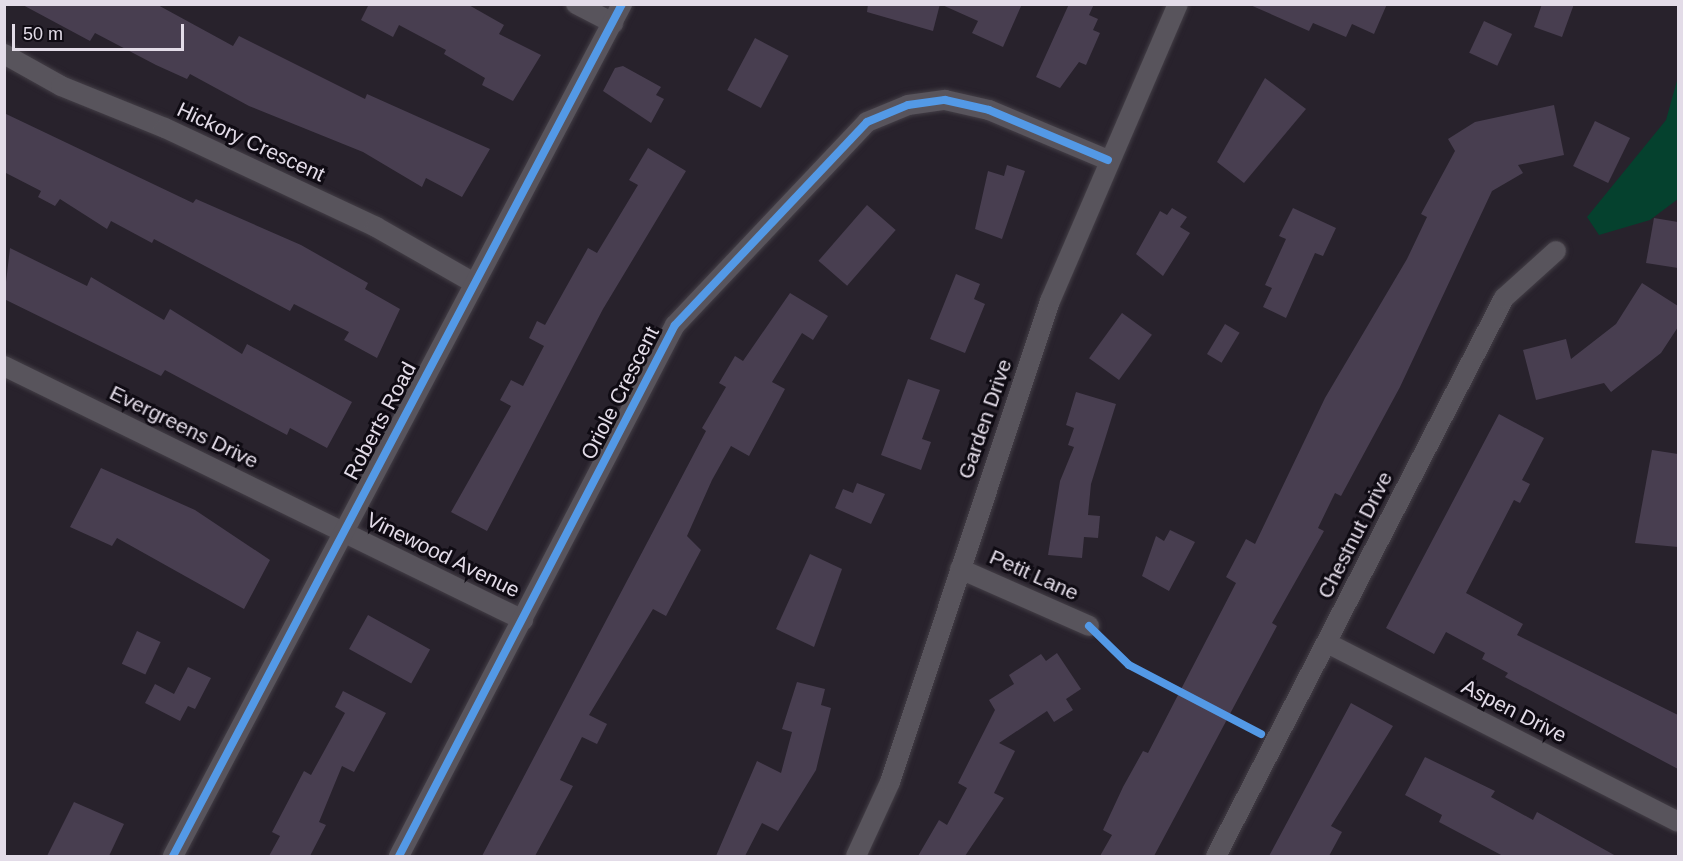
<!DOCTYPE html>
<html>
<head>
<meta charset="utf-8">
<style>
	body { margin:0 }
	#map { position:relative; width:1683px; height:861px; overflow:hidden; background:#28222c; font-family:Arial,sans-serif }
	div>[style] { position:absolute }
	.green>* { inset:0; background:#05412e }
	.building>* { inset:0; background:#483e50; transform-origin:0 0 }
	.roads { filter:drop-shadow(0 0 2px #433e46) drop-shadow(0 0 2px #433e46) }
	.minor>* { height:20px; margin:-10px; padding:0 10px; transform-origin:10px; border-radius:10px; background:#58545c }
	.cycleway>* { height:8px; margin:-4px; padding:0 4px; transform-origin:4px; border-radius:4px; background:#5399e6 }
	span { translate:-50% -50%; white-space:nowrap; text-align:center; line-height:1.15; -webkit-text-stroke:6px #0f0b13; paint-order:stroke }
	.street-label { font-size:21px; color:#e3dce8 }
	.frame { position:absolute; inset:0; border:6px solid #e3dce8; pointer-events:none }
	.scale { position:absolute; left:12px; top:24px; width:172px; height:27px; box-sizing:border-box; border:3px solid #e3dce8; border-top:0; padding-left:8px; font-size:18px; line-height:21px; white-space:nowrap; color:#e3dce8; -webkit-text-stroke:4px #0f0b13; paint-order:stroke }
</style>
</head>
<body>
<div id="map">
	<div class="green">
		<div style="clip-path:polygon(1678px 77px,1678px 199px,1650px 220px,1599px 235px,1587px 217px,1666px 120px)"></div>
	</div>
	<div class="building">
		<div style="clip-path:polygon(21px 4px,156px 4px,233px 46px,239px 36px,365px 99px,367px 94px,490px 149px,462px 197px,426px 178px,422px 187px,363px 152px,249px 106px,190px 74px,187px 79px,156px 65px,95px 33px,90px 41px)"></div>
		<div style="clip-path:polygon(369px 4px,467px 4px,504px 25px,499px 34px,541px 55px,513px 101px,482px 85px,485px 78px,444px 54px,446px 50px,399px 25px,393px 37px,361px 20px)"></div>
		<div style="clip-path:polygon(868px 4px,940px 4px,933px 31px,867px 12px)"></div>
		<div style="clip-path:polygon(940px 4px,1022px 4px,1003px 47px,972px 33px,978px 21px)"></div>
		<div style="clip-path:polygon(1069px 4px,1094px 4px,1089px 15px,1098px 19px,1093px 30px,1100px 33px,1086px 65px,1079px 62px,1060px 88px,1036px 77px)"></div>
		<div style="clip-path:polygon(1248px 4px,1387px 4px,1374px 34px,1352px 24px,1346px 37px,1313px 23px,1309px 31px)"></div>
		<div style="clip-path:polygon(1542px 4px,1574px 4px,1562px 37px,1534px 27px)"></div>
		<div style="left:1484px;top:21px;width:31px;height:35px;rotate:25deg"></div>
		<div style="left:755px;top:38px;width:38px;height:59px;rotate:28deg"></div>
		<div style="clip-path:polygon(623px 66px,661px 87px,656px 95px,664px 99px,651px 123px,603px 91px,615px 68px)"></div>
		<div style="clip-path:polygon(1265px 78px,1306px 109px,1244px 183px,1217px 162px)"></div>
		<div style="clip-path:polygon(1554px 105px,1564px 155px,1518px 165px,1523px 173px,1492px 191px,1400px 387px,1341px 496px,1335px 493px,1318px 528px,1324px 531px,1272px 623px,1277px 626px,1154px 856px,1100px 856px,1112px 835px,1103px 830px,1123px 787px,1143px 751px,1148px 753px,1236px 583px,1226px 577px,1246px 539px,1255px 544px,1325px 398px,1407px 259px,1427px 217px,1421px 214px,1455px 151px,1448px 139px,1475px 122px)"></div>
		<div style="clip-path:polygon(4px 113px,193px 203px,196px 199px,301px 245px,368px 283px,365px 289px,400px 309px,377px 358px,344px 340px,349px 332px,294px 304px,290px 311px,154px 239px,152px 243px,111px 221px,107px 229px,60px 199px,55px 206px,38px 197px,41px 191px,4px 172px)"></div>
		<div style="left:1595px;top:121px;width:39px;height:50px;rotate:26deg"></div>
		<div style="clip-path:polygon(648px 148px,686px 171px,603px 309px,487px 531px,451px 512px,511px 406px,500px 400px,511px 380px,523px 386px,544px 346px,529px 338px,537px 321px,545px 325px,588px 248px,597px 253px,638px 185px,629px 180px)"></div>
		<div style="clip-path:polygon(1007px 165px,1025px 171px,1002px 239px,975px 229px,988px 171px,1004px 176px)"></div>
		<div style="left:867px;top:205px;width:38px;height:74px;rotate:41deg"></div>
		<div style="clip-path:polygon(1172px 208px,1187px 217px,1180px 227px,1190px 233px,1163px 276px,1136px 254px,1160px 211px,1167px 215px)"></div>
		<div style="clip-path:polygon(1293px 208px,1336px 228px,1323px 256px,1315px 253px,1286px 318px,1263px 307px,1272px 288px,1265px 285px,1286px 239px,1279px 236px)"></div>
		<div style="clip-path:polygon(1654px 218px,1678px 222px,1678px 268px,1646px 263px)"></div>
		<div style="clip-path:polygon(10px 248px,87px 286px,91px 277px,164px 320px,170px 309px,242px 354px,247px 344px,352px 402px,327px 448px,290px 428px,287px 435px,165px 370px,161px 376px,4px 299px)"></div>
		<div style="clip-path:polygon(956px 274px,980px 284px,974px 299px,985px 304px,965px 353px,930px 339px)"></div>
		<div style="clip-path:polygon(1642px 283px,1678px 306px,1678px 327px,1661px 353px,1611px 392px,1604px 383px,1536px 400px,1523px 350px,1566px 339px,1571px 359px,1616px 324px)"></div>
		<div style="clip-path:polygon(790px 293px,828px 316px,813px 340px,802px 333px,772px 382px,785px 389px,749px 456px,731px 446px,712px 480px,687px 536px,701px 550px,666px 616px,653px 609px,589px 715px,607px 724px,597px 744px,582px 737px,560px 780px,573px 786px,535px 856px,482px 856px,706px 431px,702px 428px,726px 387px,719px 383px,735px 356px,743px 361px)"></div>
		<div style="left:1122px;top:313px;width:37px;height:56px;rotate:36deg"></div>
		<div style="left:1225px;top:324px;width:17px;height:35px;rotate:31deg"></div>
		<div style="clip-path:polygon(908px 379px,940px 390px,922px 439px,931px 442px,921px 470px,881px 455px)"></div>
		<div style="clip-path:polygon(1076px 392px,1116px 404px,1091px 484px,1088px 515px,1100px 516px,1098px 538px,1084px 537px,1082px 558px,1048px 555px,1060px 481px,1074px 447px,1068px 445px,1074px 428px,1066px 425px)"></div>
		<div style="clip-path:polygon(1499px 414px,1544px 438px,1522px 480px,1530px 484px,1520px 503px,1514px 500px,1466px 593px,1523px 624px,1517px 635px,1678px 715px,1678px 769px,1505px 677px,1508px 673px,1482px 659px,1485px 653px,1446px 632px,1434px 654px,1386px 628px)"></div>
		<div style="clip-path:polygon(1652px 450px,1678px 454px,1678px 547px,1635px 543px)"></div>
		<div style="clip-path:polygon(101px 468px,195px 510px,270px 560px,244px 609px,117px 538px,112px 546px,70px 527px)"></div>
		<div style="clip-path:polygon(857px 483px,885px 494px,871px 524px,835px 508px,843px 489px,853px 493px)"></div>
		<div style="clip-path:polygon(1170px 530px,1195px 542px,1169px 591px,1142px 576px,1156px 536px,1164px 541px)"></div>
		<div style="clip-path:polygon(810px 554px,842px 569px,814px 647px,776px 629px)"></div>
		<div style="left:368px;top:615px;width:71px;height:39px;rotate:29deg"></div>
		<div style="left:137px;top:631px;width:26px;height:36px;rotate:25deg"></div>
		<div style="clip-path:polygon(1057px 653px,1081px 689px,1066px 699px,1073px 710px,1054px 722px,1047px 711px,999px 743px,1015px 751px,994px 793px,1004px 798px,965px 856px,918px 856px,939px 820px,947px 825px,967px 788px,958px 783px,995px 710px,989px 700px,1014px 684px,1009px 675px,1041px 654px,1046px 661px)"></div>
		<div style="clip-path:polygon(188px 667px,211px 678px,195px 709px,188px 706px,180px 721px,145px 703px,155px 684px,174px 694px)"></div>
		<div style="clip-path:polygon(797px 682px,825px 689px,821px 705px,831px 708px,816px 770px,778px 831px,762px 823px,745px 856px,716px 856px,757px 761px,781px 773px,792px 732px,782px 729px)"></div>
		<div style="clip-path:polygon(343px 691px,386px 713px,354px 772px,342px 766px,319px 822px,326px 825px,310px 856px,269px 856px,280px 836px,272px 832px,304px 771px,311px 775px,345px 713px,335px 707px)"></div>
		<div style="clip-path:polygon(1351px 703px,1393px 726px,1331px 826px,1342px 832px,1329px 856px,1269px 856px)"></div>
		<div style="clip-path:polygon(1425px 757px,1495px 791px,1491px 797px,1533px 820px,1537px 812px,1616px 856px,1503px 856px,1439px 822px,1442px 815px,1405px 795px)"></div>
		<div style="clip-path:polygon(74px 802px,124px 824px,109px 856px,47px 856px)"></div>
	</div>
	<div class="roads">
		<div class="minor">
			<div style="left:576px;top:4px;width:42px;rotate:27.2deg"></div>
			<div style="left:4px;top:54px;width:65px;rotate:29.3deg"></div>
			<div style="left:61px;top:86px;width:112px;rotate:22deg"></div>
			<div style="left:165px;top:128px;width:233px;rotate:25.1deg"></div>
			<div style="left:376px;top:227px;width:113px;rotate:29.7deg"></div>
			<div style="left:4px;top:366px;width:578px;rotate:26.08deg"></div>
			<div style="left:960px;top:569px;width:141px;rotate:23.8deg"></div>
			<div style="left:1327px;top:643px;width:394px;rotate:27deg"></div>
			<div style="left:173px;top:856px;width:963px;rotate:-62.21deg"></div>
			<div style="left:399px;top:856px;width:598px;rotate:-62.54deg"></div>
			<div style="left:675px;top:325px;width:279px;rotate:-46.6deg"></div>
			<div style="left:867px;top:122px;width:44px;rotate:-22.5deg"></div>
			<div style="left:908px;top:105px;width:37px;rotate:-8deg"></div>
			<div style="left:945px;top:100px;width:45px;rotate:12.8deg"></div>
			<div style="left:989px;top:110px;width:129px;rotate:22.8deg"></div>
			<div style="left:856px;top:856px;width:81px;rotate:-65.3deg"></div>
			<div style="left:890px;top:782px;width:507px;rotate:-71.6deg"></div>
			<div style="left:1050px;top:301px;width:323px;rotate:-66.7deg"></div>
			<div style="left:1216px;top:856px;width:628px;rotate:-62.7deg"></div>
			<div style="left:1504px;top:298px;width:70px;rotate:-42.1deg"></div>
		</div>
	</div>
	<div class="cycleway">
		<div style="left:1089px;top:626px;width:56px;rotate:44.3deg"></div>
		<div style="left:1129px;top:665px;width:149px;rotate:27.6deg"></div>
		<div style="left:173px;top:856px;width:963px;rotate:-62.21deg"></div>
		<div style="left:399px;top:856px;width:598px;rotate:-62.54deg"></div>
		<div style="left:675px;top:325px;width:279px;rotate:-46.6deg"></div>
		<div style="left:867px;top:122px;width:44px;rotate:-22.5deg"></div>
		<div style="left:908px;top:105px;width:37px;rotate:-8deg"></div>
		<div style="left:945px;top:100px;width:45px;rotate:12.8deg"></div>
		<div style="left:989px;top:110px;width:129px;rotate:22.8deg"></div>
	</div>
	<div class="street-label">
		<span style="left:251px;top:142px;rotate:25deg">Hickory Crescent</span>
		<span style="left:620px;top:393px;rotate:-63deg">Oriole Crescent</span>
		<span style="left:985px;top:419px;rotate:-71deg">Garden Drive</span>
		<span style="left:380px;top:421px;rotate:-62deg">Roberts Road</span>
		<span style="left:184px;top:427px;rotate:26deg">Evergreens Drive</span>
		<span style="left:1355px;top:535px;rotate:-63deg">Chestnut Drive</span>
		<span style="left:443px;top:555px;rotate:26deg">Vinewood Avenue</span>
		<span style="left:1034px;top:575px;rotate:24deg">Petit Lane</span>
		<span style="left:1514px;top:711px;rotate:27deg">Aspen Drive</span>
	</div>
	<div class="frame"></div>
	<div class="scale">50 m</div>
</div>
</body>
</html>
